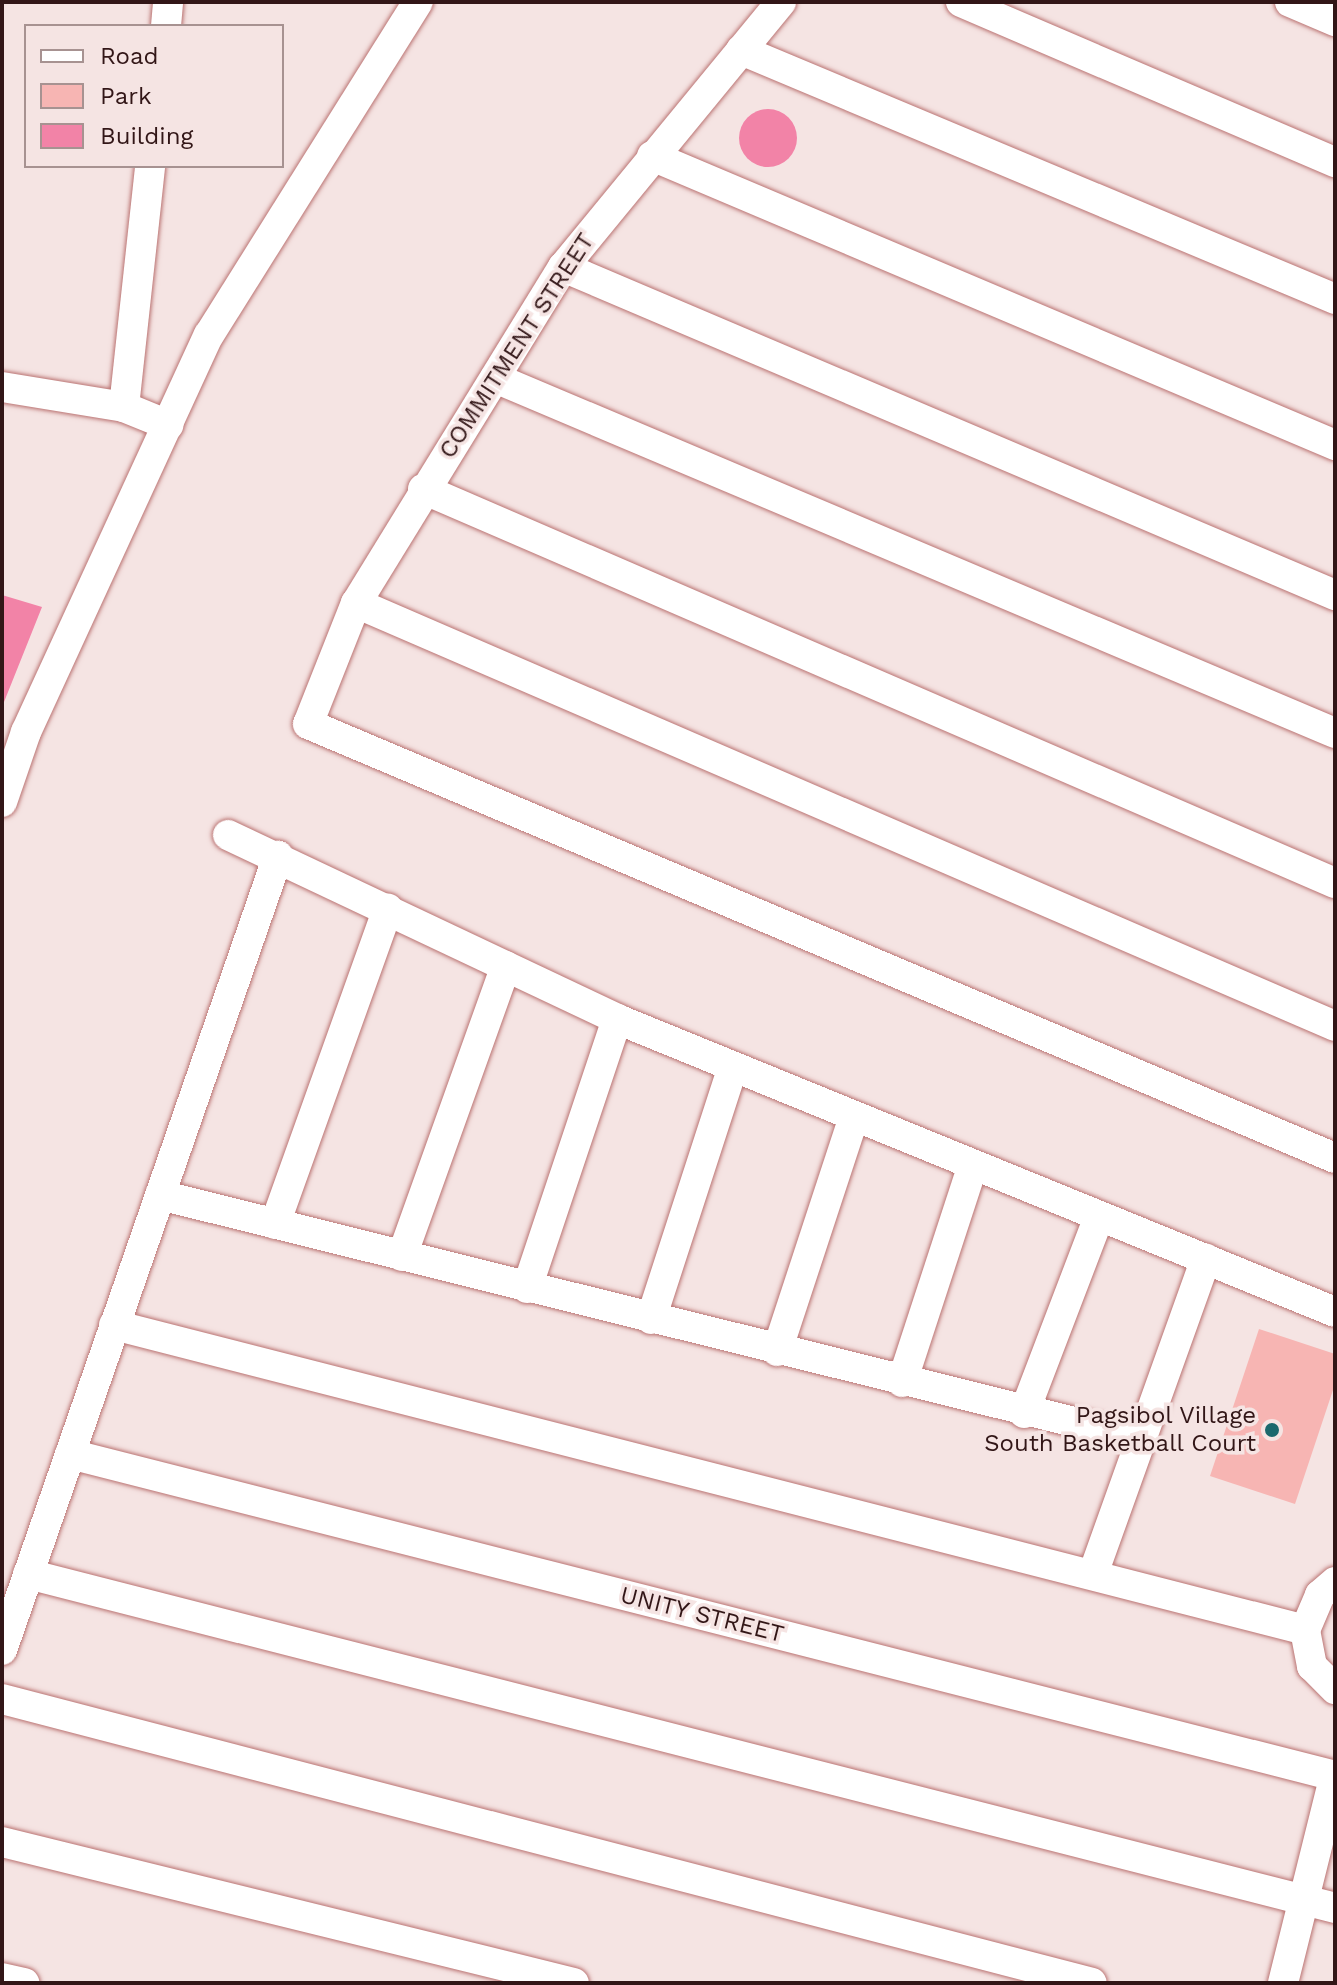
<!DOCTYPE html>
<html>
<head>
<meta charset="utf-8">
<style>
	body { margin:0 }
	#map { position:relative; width:1337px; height:1985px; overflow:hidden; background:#f5e4e3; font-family:"Work Sans",sans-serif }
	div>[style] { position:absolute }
	.green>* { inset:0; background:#f7b5b3 }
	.building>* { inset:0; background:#f283a7 }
	.round { border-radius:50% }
	.roads { filter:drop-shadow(0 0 2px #ba7372) drop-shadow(0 0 2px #ba7372) }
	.street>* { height:30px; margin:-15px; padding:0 15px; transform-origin:15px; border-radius:15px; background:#fff }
	.dots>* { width:22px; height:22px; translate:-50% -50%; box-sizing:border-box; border:4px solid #f5e4e3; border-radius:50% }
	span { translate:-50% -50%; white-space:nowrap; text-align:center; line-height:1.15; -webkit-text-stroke:7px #f5e4e3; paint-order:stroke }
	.street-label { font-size:24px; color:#321617 }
	.poi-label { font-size:24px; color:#321617 }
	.right { translate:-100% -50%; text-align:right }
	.frame { position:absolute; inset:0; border:4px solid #321617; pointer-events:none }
	.legend { position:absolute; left:24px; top:24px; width:260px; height:144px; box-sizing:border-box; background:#f5e4e3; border:2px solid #a79291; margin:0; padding:10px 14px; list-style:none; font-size:24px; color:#321617 }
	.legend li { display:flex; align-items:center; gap:16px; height:40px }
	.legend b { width:40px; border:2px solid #a79291 }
</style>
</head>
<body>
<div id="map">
	<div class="green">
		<div style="clip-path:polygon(1259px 1329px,1335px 1354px,1335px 1384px,1295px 1504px,1210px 1476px)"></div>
	</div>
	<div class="building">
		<div class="round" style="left:739px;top:109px;width:58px;height:58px"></div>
		<div style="clip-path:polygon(2px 595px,42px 607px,2px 707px)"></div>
	</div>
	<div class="roads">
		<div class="street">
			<div style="left:781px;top:2px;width:343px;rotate:129.4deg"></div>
			<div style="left:563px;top:267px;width:395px;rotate:121.6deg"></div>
			<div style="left:356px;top:603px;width:130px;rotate:111.6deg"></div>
			<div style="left:308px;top:724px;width:1115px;rotate:22.91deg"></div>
			<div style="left:961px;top:2px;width:407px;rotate:23.2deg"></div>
			<div style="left:1290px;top:2px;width:49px;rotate:22.9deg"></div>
			<div style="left:166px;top:26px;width:24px;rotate:-85deg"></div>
			<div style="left:741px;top:50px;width:644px;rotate:22.74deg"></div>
			<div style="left:652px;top:156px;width:742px;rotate:22.93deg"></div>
			<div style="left:563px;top:267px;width:839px;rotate:23.02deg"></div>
			<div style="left:495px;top:378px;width:912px;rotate:22.91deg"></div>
			<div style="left:2px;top:387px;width:124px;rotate:9.3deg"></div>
			<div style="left:124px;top:407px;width:48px;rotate:22.2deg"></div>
			<div style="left:124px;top:407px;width:242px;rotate:-83.8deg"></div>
			<div style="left:423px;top:489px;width:993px;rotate:23.37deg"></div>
			<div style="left:356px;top:603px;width:1066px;rotate:23.37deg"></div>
			<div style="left:2px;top:802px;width:74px;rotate:-71.1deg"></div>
			<div style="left:26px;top:732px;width:437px;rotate:-65.3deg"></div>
			<div style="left:209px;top:335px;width:393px;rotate:-57.9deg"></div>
			<div style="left:228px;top:835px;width:430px;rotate:25.3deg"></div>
			<div style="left:617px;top:1019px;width:775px;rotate:22.2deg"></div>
			<div style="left:160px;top:1195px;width:1012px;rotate:13.95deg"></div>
			<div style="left:275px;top:1224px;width:335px;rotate:-70.3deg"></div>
			<div style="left:402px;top:1256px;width:308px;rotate:-70.3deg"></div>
			<div style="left:527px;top:1288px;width:284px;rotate:-71.5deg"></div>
			<div style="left:651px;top:1319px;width:265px;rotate:-72deg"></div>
			<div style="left:114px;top:1325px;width:1229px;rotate:14.36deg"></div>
			<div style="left:777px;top:1351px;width:246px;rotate:-71.8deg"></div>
			<div style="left:902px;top:1382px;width:228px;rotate:-71.9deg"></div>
			<div style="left:1024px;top:1413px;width:210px;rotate:-69.1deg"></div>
			<div style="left:70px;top:1454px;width:1305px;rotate:14.28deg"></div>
			<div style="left:28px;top:1574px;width:1349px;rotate:14.33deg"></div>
			<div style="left:1093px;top:1574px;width:335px;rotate:-70.3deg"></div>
			<div style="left:1335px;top:1582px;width:20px;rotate:139deg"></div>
			<div style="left:1320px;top:1595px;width:38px;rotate:113deg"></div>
			<div style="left:1305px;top:1630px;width:37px;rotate:79deg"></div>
			<div style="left:1312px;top:1666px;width:33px;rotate:45deg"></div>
			<div style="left:2px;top:1650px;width:841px;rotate:-70.83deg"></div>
			<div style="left:2px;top:1699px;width:1126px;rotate:14.6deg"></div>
			<div style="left:2px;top:1842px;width:589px;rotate:13.85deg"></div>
			<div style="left:2px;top:1978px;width:23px;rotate:13deg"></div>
			<div style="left:1283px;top:1983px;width:214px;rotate:-76deg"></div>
		</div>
	</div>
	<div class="dots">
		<div style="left:1272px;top:1430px;background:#1b686d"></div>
	</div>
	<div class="street-label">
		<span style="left:517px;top:346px;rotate:-57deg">COMMITMENT STREET</span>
		<span style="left:702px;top:1615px;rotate:14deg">UNITY STREET</span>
	</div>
	<div class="poi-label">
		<span class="right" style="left:1256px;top:1430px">Pagsibol Village<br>South Basketball Court</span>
	</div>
	<div class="frame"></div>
	<ul class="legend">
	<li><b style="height:10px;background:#fff"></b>Road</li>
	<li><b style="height:22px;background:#f7b5b3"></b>Park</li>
	<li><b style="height:22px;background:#f283a7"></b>Building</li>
	</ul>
</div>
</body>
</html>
